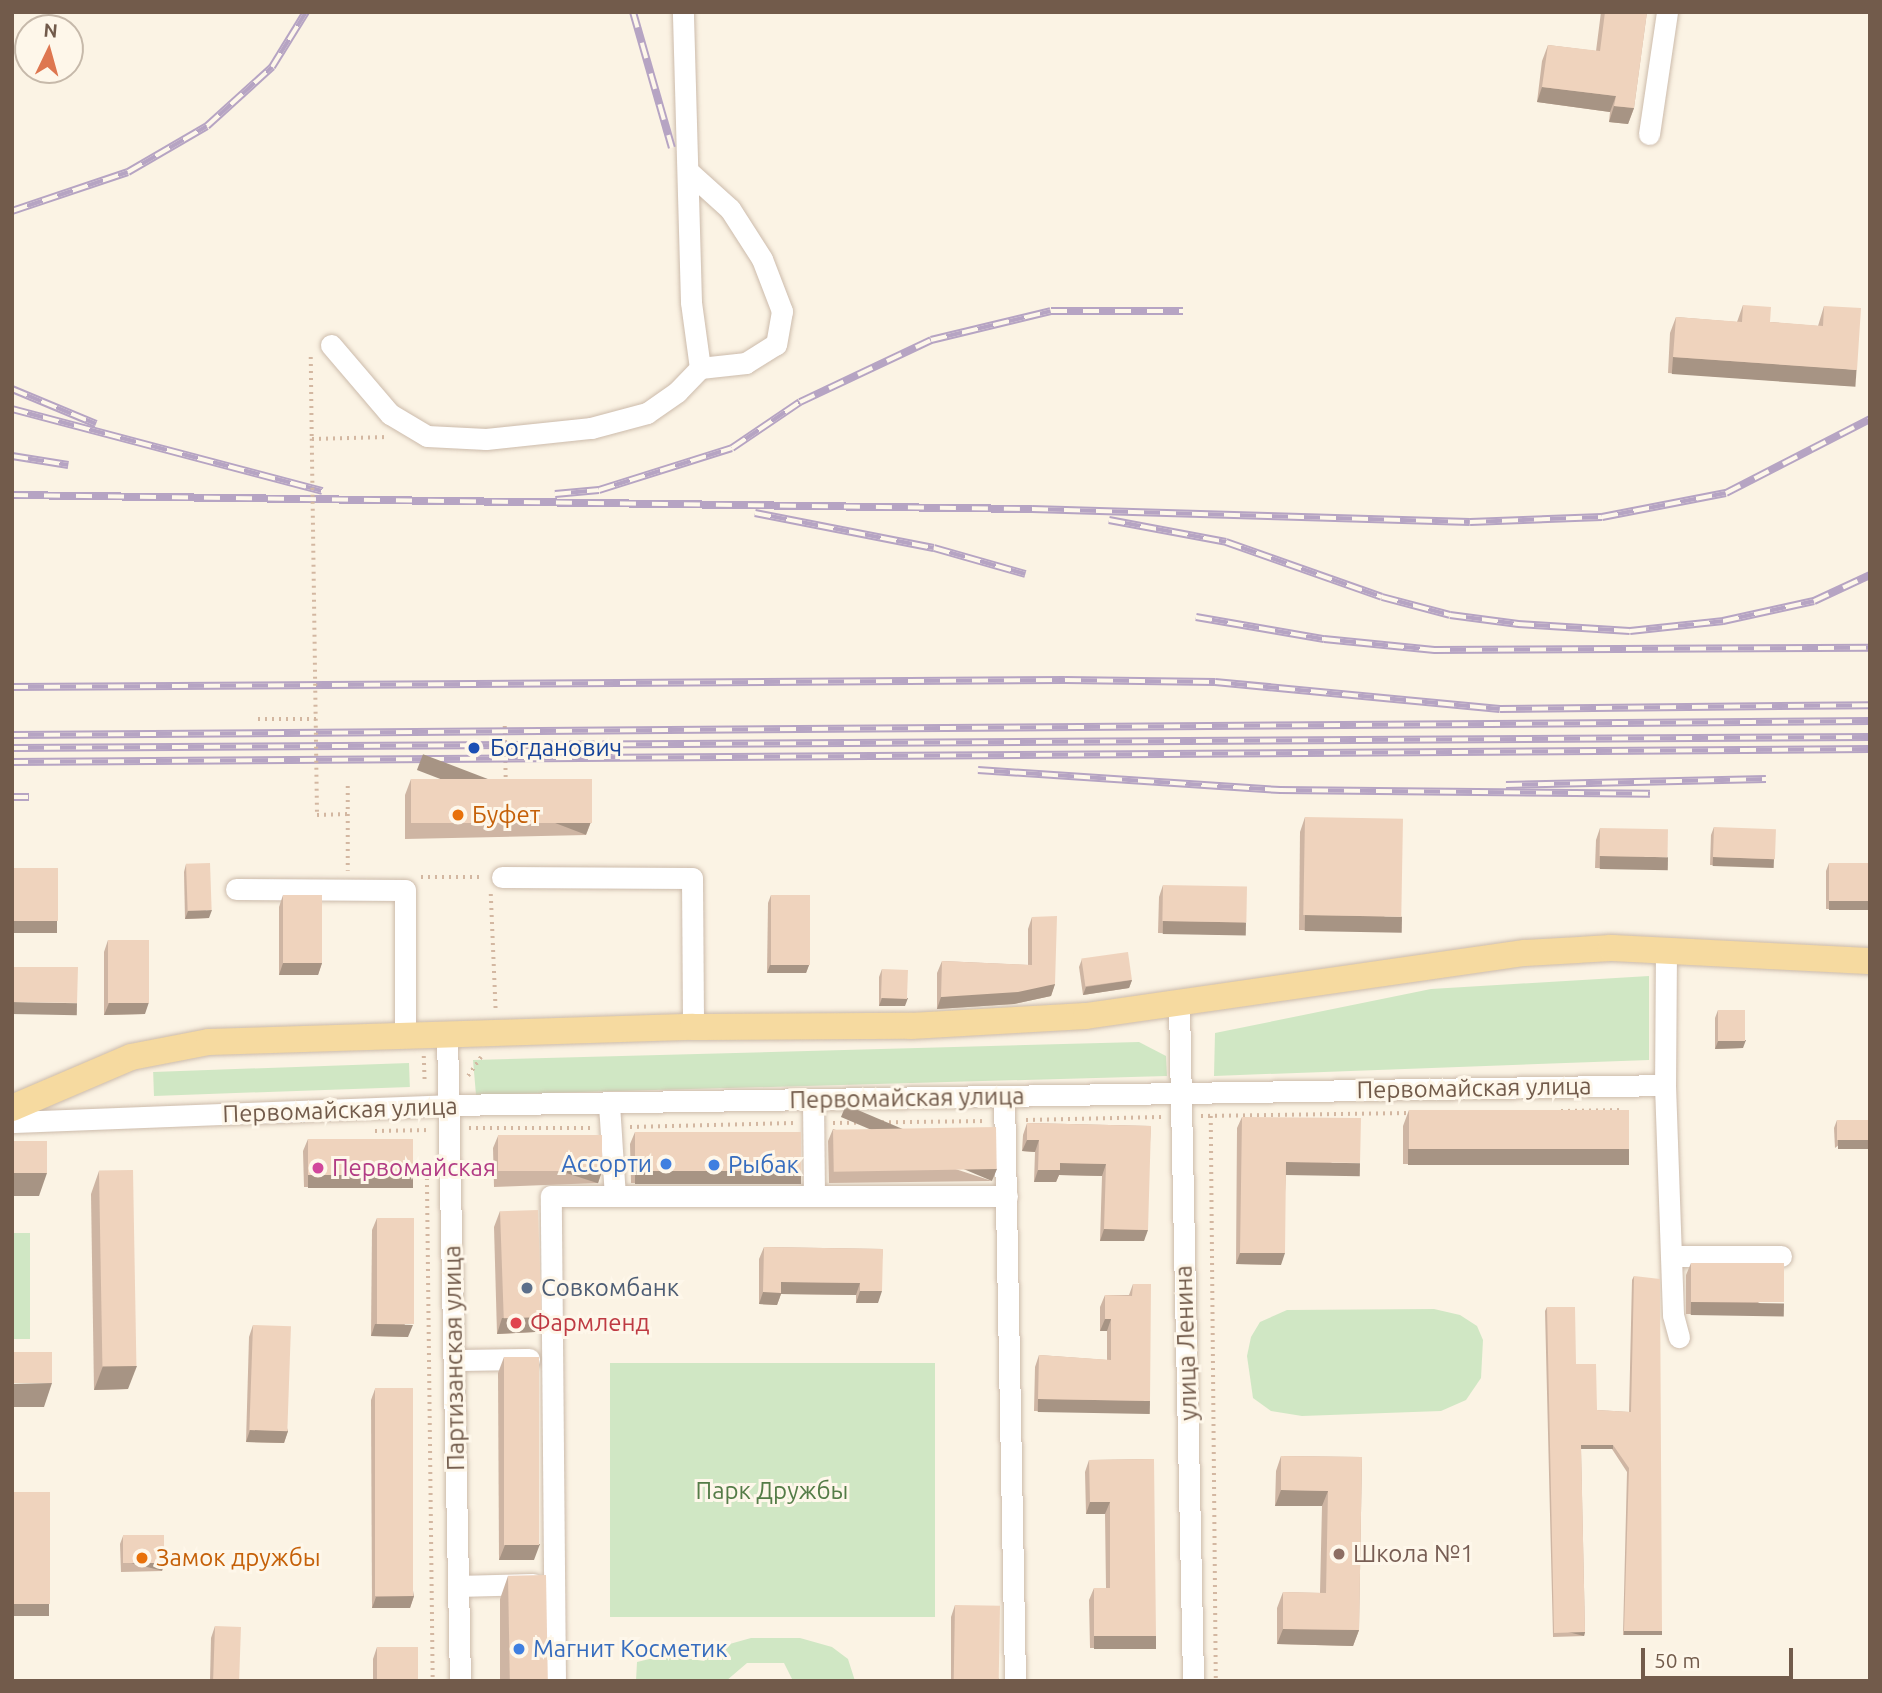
<!DOCTYPE html>
<html>
<head>
<meta charset="utf-8">
<style>
	body { margin:0 }
	#map { position:relative; width:1882px; height:1693px; overflow:hidden; background:#fbf3e4; font-family:Ubuntu,sans-serif }
	div>[style] { position:absolute }
	.green>* { inset:0; background:#d0e7c4; transform-origin:0 0 }
	.path>* { height:3.5px; margin-top:-1.75px; transform-origin:0; background:repeating-linear-gradient(90deg,#d3b7a1 0 2px,transparent 0 7px) }
	.roads { filter:drop-shadow(0 0 2px #ccbbab) drop-shadow(0 0 2px #ccbbab) }
	.minor>* { height:21px; margin:-10.5px; padding:0 10.5px; transform-origin:10.5px; border-radius:10.5px; background:#fff }
	.major>* { height:26px; margin:-13px; padding:0 13px; transform-origin:13px; border-radius:13px; background:#f6daa0 }
	.rail>* { height:8px; margin-top:-4px; transform-origin:0; background:repeating-linear-gradient(90deg,#fef7ea 0 16px,#b6a4c3 0 32px); box-sizing:border-box; border-block:2px solid #b6a4c3 }
	.path-bridge>* { height:3.5px; margin-top:-1.75px; transform-origin:0; background:repeating-linear-gradient(90deg,#d3b7a1 0 2px,transparent 0 7px) }
	.wall>* { inset:0; background:#ceb5a3 }
	.shaded-wall>* { inset:0; background:#a79484; transform-origin:0 0 }
	.building>* { inset:0; background:#efd3bd; transform-origin:0 0 }
	.dots>* { width:19px; height:19px; translate:-50% -50%; box-sizing:border-box; border:4px solid #fef7ea; border-radius:50% }
	span { translate:-50% -50%; white-space:nowrap; text-align:center; line-height:1.15; -webkit-text-stroke:6px #fef7ea; paint-order:stroke }
	.transit-label { font-size:24px; color:#164399 }
	.left { translate:0 -50%; text-align:left }
	.food-label { font-size:24px; color:#c56008 }
	.street-label { font-size:24px; color:#725b4b }
	.shop-label { font-size:24px; color:#366cbe }
	.right { translate:-100% -50%; text-align:right }
	.hotel-label { font-size:24px; color:#b23c85 }
	.service-label { font-size:24px; color:#4e5e75 }
	.health-label { font-size:24px; color:#be3a42 }
	.park-label { font-size:24px; color:#547c47 }
	.education-label { font-size:24px; color:#785e54 }
	.frame { position:absolute; inset:0; border:14px solid #725b4b; pointer-events:none }
	.north { position:absolute; left:14px; top:14px; width:70px; height:70px; box-sizing:border-box; background:#fef7ea; border:2px solid #c6b9aa; border-radius:50%; rotate:5deg; font-size:19px; font-weight:700; line-height:28px; text-align:center; color:#725b4b }
	.north::after { content:''; display:block; margin:auto; width:24px; height:32px; background:#de7750; clip-path:polygon(50% 0,100% 100%,50% 72%,0 100%) }
	.scale { position:absolute; left:1641px; top:1648px; width:152px; height:32px; box-sizing:border-box; border:4px solid #725b4b; border-top:0; padding-left:9px; font-size:21px; line-height:24px; white-space:nowrap; color:#725b4b; -webkit-text-stroke:5px #fef7ea; paint-order:stroke }
</style>
</head>
<body>
<div id="map">
	<div class="green">
		<div style="clip-path:polygon(1649px 976px,1649px 1060px,1214px 1076px,1215px 1033px,1431px 989px)"></div>
		<div style="clip-path:polygon(1139px 1042px,1166px 1056px,1167px 1076px,476px 1095px,473px 1060px)"></div>
		<div style="left:409px;top:1063px;width:24px;height:256px;rotate:88deg"></div>
		<div style="left:12px;top:1233px;width:18px;height:106px"></div>
		<div style="clip-path:polygon(1287px 1310px,1434px 1309px,1460px 1315px,1477px 1326px,1483px 1340px,1481px 1378px,1466px 1400px,1441px 1411px,1302px 1416px,1271px 1411px,1253px 1398px,1247px 1356px,1251px 1337px,1260px 1322px)"></div>
		<div style="left:610px;top:1363px;width:325px;height:254px"></div>
		<div style="clip-path:polygon(751px 1638px,800px 1638px,832px 1647px,848px 1659px,855px 1681px,793px 1681px,784px 1663px,747px 1663px,726px 1681px,636px 1681px,637px 1662px,666px 1655px,704px 1661px,719px 1647px)"></div>
	</div>
	<div class="path">
		<div style="left:311px;top:357px;width:82px;rotate:89.3deg"></div>
		<div style="left:312px;top:439px;width:76px;rotate:-1.5deg"></div>
		<div style="left:258px;top:719px;width:58px"></div>
		<div style="left:505px;top:726px;width:56px;rotate:89deg"></div>
		<div style="left:348px;top:786px;width:85px;rotate:90deg"></div>
		<div style="left:317px;top:815px;width:31px;rotate:-2deg"></div>
		<div style="left:421px;top:877px;width:62px"></div>
		<div style="left:491px;top:894px;width:118px;rotate:87.6deg"></div>
		<div style="left:424px;top:1056px;width:24px;rotate:88deg"></div>
		<div style="left:468px;top:1076px;width:23px;rotate:-56deg"></div>
		<div style="left:1561px;top:1111px;width:63px;rotate:-0.9deg"></div>
		<div style="left:1201px;top:1116px;width:209px;rotate:-0.8deg"></div>
		<div style="left:1211px;top:1116px;width:565px;rotate:89.49deg"></div>
		<div style="left:1026px;top:1120px;width:135px;rotate:-1.3deg"></div>
		<div style="left:833px;top:1123px;width:154px;rotate:-0.7deg"></div>
		<div style="left:630px;top:1127px;width:164px;rotate:-1.4deg"></div>
		<div style="left:469px;top:1128px;width:122px"></div>
		<div style="left:375px;top:1131px;width:55px;rotate:-1deg"></div>
		<div style="left:427px;top:1164px;width:517px;rotate:89.34deg"></div>
	</div>
	<div class="roads">
		<div class="minor">
			<div style="left:1649px;top:134px;width:123px;rotate:-81.6deg"></div>
			<div style="left:689px;top:172px;width:55px;rotate:42.1deg"></div>
			<div style="left:730px;top:209px;width:59px;rotate:57.4deg"></div>
			<div style="left:762px;top:259px;width:56px;rotate:69deg"></div>
			<div style="left:782px;top:311px;width:34px;rotate:100deg"></div>
			<div style="left:776px;top:344px;width:36px;rotate:148deg"></div>
			<div style="left:746px;top:363px;width:46px;rotate:173.8deg"></div>
			<div style="left:331px;top:345px;width:91px;rotate:49.5deg"></div>
			<div style="left:390px;top:414px;width:43px;rotate:30.7deg"></div>
			<div style="left:427px;top:436px;width:59px;rotate:2.9deg"></div>
			<div style="left:486px;top:439px;width:106px;rotate:-6deg"></div>
			<div style="left:591px;top:428px;width:58px;rotate:-15deg"></div>
			<div style="left:647px;top:413px;width:37px;rotate:-35deg"></div>
			<div style="left:677px;top:392px;width:33px;rotate:-46deg"></div>
			<div style="left:700px;top:368px;width:67px;rotate:-97.8deg"></div>
			<div style="left:691px;top:302px;width:290px;rotate:-91.6deg"></div>
			<div style="left:502px;top:877px;width:190px;rotate:0.3deg"></div>
			<div style="left:692px;top:878px;width:149px;rotate:89.6deg"></div>
			<div style="left:236px;top:889px;width:169px;rotate:0.3deg"></div>
			<div style="left:405px;top:890px;width:145px;rotate:90deg"></div>
			<div style="left:1666px;top:949px;width:136px;rotate:90.4deg"></div>
			<div style="left:1665px;top:1085px;width:230px;rotate:88deg"></div>
			<div style="left:1673px;top:1315px;width:23px;rotate:75deg"></div>
			<div style="left:1179px;top:1005px;width:676px;rotate:88.81deg"></div>
			<div style="left:447px;top:1034px;width:647px;rotate:88.85deg"></div>
			<div style="left:1004px;top:1096px;width:585px;rotate:88.92deg"></div>
			<div style="left:813px;top:1100px;width:94px;rotate:89.4deg"></div>
			<div style="left:609px;top:1104px;width:92px;rotate:86.3deg"></div>
			<div style="left:12px;top:1122px;width:438px;rotate:-2.2deg"></div>
			<div style="left:450px;top:1105px;width:1215px;rotate:-0.94deg"></div>
			<div style="left:1673px;top:1256px;width:108px"></div>
			<div style="left:454px;top:1360px;width:75px;rotate:-0.8deg"></div>
			<div style="left:458px;top:1586px;width:75px;rotate:-1.5deg"></div>
			<div style="left:555px;top:1681px;width:485px;rotate:-90.5deg"></div>
			<div style="left:551px;top:1196px;width:456px"></div>
		</div>
		<div class="major">
			<div style="left:12px;top:1108px;width:129px;rotate:-23.2deg"></div>
			<div style="left:131px;top:1057px;width:79px;rotate:-10.9deg"></div>
			<div style="left:209px;top:1042px;width:484px;rotate:-1.8deg"></div>
			<div style="left:693px;top:1027px;width:218px;rotate:-0.3deg"></div>
			<div style="left:911px;top:1026px;width:175px;rotate:-3.3deg"></div>
			<div style="left:1086px;top:1016px;width:443px;rotate:-8.2deg"></div>
			<div style="left:1525px;top:953px;width:86px;rotate:-3.3deg"></div>
			<div style="left:1611px;top:948px;width:259px;rotate:2.9deg"></div>
		</div>
	</div>
	<div class="rail">
		<div style="left:633px;top:12px;width:141px;rotate:74deg"></div>
		<div style="left:12px;top:211px;width:122px;rotate:-18.6deg"></div>
		<div style="left:128px;top:172px;width:91px;rotate:-30.2deg"></div>
		<div style="left:207px;top:126px;width:88px;rotate:-42.2deg"></div>
		<div style="left:272px;top:67px;width:65px;rotate:-58.3deg"></div>
		<div style="left:12px;top:389px;width:91px;rotate:22.6deg"></div>
		<div style="left:12px;top:409px;width:321px;rotate:14.8deg"></div>
		<div style="left:12px;top:456px;width:57px;rotate:9.1deg"></div>
		<div style="left:555px;top:494px;width:44px;rotate:-5.2deg"></div>
		<div style="left:599px;top:490px;width:139px;rotate:-17.5deg"></div>
		<div style="left:732px;top:448px;width:82px;rotate:-34.1deg"></div>
		<div style="left:800px;top:402px;width:145px;rotate:-25.3deg"></div>
		<div style="left:931px;top:340px;width:123px;rotate:-13.6deg"></div>
		<div style="left:1051px;top:311px;width:132px"></div>
		<div style="left:12px;top:495px;width:1020px;rotate:0.79deg"></div>
		<div style="left:1032px;top:509px;width:438px;rotate:1.7deg"></div>
		<div style="left:1470px;top:522px;width:132px;rotate:-2.2deg"></div>
		<div style="left:1602px;top:517px;width:126px;rotate:-11deg"></div>
		<div style="left:1726px;top:493px;width:162px;rotate:-27.2deg"></div>
		<div style="left:755px;top:513px;width:182px;rotate:11.1deg"></div>
		<div style="left:934px;top:548px;width:95px;rotate:15.9deg"></div>
		<div style="left:1109px;top:520px;width:119px;rotate:10.6deg"></div>
		<div style="left:1226px;top:542px;width:165px;rotate:19.4deg"></div>
		<div style="left:1382px;top:597px;width:70px;rotate:14.8deg"></div>
		<div style="left:1450px;top:615px;width:69px;rotate:7.5deg"></div>
		<div style="left:1518px;top:624px;width:112px;rotate:3.6deg"></div>
		<div style="left:1630px;top:631px;width:94px;rotate:-6.1deg"></div>
		<div style="left:1723px;top:621px;width:93px;rotate:-12.4deg"></div>
		<div style="left:1814px;top:601px;width:62px;rotate:-24.9deg"></div>
		<div style="left:1196px;top:617px;width:130px;rotate:9.8deg"></div>
		<div style="left:1324px;top:639px;width:111px;rotate:5.7deg"></div>
		<div style="left:1434px;top:650px;width:436px;rotate:-0.3deg"></div>
		<div style="left:12px;top:687px;width:1053px;rotate:-0.38deg"></div>
		<div style="left:1065px;top:680px;width:150px;rotate:0.8deg"></div>
		<div style="left:1215px;top:682px;width:286px;rotate:5.4deg"></div>
		<div style="left:1500px;top:709px;width:370px;rotate:-0.6deg"></div>
		<div style="left:12px;top:735px;width:1858px;rotate:-0.43deg"></div>
		<div style="left:12px;top:748px;width:1858px;rotate:-0.34deg"></div>
		<div style="left:12px;top:762px;width:1858px;rotate:-0.4deg"></div>
		<div style="left:978px;top:770px;width:303px;rotate:3.8deg"></div>
		<div style="left:1280px;top:790px;width:370px;rotate:0.6deg"></div>
		<div style="left:1506px;top:785px;width:260px;rotate:-1.3deg"></div>
		<div style="left:12px;top:797px;width:17px"></div>
	</div>
	<div class="path-bridge">
		<div style="left:312px;top:439px;width:376px;rotate:89.2deg"></div>
	</div>
	<div class="wall">
		<div style="clip-path:polygon(1601px 12px,1647px 12px,1634px 108px,1628px 124px,1609px 122px,1610px 112px,1537px 102px,1542px 61px,1548px 45px,1596px 51px)"></div>
		<div style="clip-path:polygon(1743px 305px,1770px 322px,1818px 326px,1824px 306px,1851px 386px,1668px 373px,1670px 333px,1676px 317px,1737px 322px)"></div>
		<div style="clip-path:polygon(411px 779px,592px 819px,586px 835px,405px 839px,405px 795px)"></div>
		<div style="clip-path:polygon(1305px 817px,1396px 931px,1299px 930px,1300px 832px)"></div>
		<div style="clip-path:polygon(1714px 827px,1774px 859px,1772px 867px,1710px 865px,1711px 835px)"></div>
		<div style="clip-path:polygon(1600px 828px,1664px 869px,1595px 868px,1596px 840px)"></div>
		<div style="clip-path:polygon(1829px 863px,1870px 863px,1870px 909px,1826px 909px,1826px 871px)"></div>
		<div style="clip-path:polygon(186px 864px,209px 918px,185px 919px,184px 872px)"></div>
		<div style="clip-path:polygon(1163px 885px,1246px 923px,1242px 935px,1158px 933px,1159px 897px)"></div>
		<div style="clip-path:polygon(283px 895px,322px 963px,318px 975px,279px 975px,279px 907px)"></div>
		<div style="clip-path:polygon(771px 895px,809px 965px,806px 973px,767px 973px,768px 903px)"></div>
		<div style="clip-path:polygon(1032px 917px,1055px 984px,1051px 996px,1014px 1004px,937px 1009px,937px 973px,942px 961px,1028px 965px,1028px 929px)"></div>
		<div style="clip-path:polygon(108px 940px,145px 1014px,104px 1015px,104px 952px)"></div>
		<div style="clip-path:polygon(1082px 959px,1132px 980px,1129px 988px,1083px 995px,1079px 967px)"></div>
		<div style="clip-path:polygon(882px 969px,905px 1006px,879px 1006px,879px 977px)"></div>
		<div style="clip-path:polygon(1718px 1010px,1743px 1048px,1715px 1049px,1715px 1018px)"></div>
		<div style="clip-path:polygon(1409px 1110px,1623px 1165px,1403px 1164px,1403px 1126px)"></div>
		<div style="clip-path:polygon(1242px 1117px,1356px 1175px,1286px 1174px,1281px 1265px,1236px 1264px,1237px 1128px)"></div>
		<div style="clip-path:polygon(1837px 1120px,1870px 1120px,1835px 1148px,1834px 1128px)"></div>
		<div style="clip-path:polygon(1027px 1123px,1151px 1126px,1144px 1241px,1100px 1241px,1102px 1176px,1059px 1175px,1056px 1182px,1034px 1182px,1035px 1152px,1022px 1151px,1023px 1135px)"></div>
		<div style="clip-path:polygon(833px 1129px,992px 1181px,829px 1183px,828px 1141px)"></div>
		<div style="clip-path:polygon(635px 1132px,797px 1183px,631px 1183px,630px 1144px)"></div>
		<div style="clip-path:polygon(498px 1136px,602px 1171px,598px 1183px,494px 1187px,493px 1148px)"></div>
		<div style="clip-path:polygon(308px 1139px,409px 1187px,304px 1187px,303px 1151px)"></div>
		<div style="clip-path:polygon(99px 1171px,128px 1389px,94px 1390px,91px 1194px)"></div>
		<div style="clip-path:polygon(500px 1211px,541px 1317px,535px 1332px,497px 1334px,494px 1227px)"></div>
		<div style="clip-path:polygon(377px 1218px,408px 1337px,371px 1336px,372px 1230px)"></div>
		<div style="clip-path:polygon(764px 1247px,883px 1249px,878px 1303px,856px 1303px,856px 1295px,781px 1294px,777px 1305px,759px 1304px,759px 1259px)"></div>
		<div style="clip-path:polygon(1691px 1263px,1780px 1315px,1686px 1314px,1686px 1275px)"></div>
		<div style="clip-path:polygon(1634px 1276px,1661px 1635px,1623px 1635px,1627px 1472px,1612px 1449px,1581px 1449px,1585px 1632px,1584px 1636px,1553px 1637px,1545px 1311px,1547px 1307px,1576px 1364px,1597px 1410px,1629px 1412px,1632px 1280px)"></div>
		<div style="clip-path:polygon(1133px 1284px,1145px 1413px,1034px 1411px,1035px 1367px,1039px 1355px,1107px 1360px,1107px 1331px,1100px 1331px,1100px 1307px,1105px 1295px,1129px 1295px)"></div>
		<div style="clip-path:polygon(253px 1325px,288px 1431px,284px 1443px,246px 1442px,249px 1337px)"></div>
		<div style="clip-path:polygon(504px 1357px,534px 1560px,499px 1560px,498px 1373px)"></div>
		<div style="clip-path:polygon(375px 1389px,414px 1596px,410px 1608px,372px 1608px,371px 1400px)"></div>
		<div style="clip-path:polygon(1281px 1456px,1362px 1457px,1359px 1630px,1353px 1646px,1277px 1644px,1277px 1608px,1283px 1592px,1320px 1593px,1322px 1506px,1275px 1506px,1276px 1471px)"></div>
		<div style="clip-path:polygon(1154px 1459px,1151px 1648px,1090px 1648px,1089px 1600px,1094px 1588px,1106px 1588px,1105px 1514px,1086px 1514px,1085px 1472px,1089px 1460px)"></div>
		<div style="clip-path:polygon(123px 1536px,164px 1563px,162px 1571px,121px 1572px,120px 1544px)"></div>
		<div style="clip-path:polygon(508px 1576px,547px 1681px,500px 1681px,500px 1599px)"></div>
		<div style="clip-path:polygon(955px 1605px,1000px 1681px,951px 1681px,951px 1617px)"></div>
		<div style="clip-path:polygon(215px 1626px,240px 1681px,210px 1681px,211px 1638px)"></div>
		<div style="clip-path:polygon(377px 1647px,418px 1681px,373px 1681px,373px 1659px)"></div>
	</div>
	<div class="shaded-wall">
		<div style="clip-path:polygon(1542px 87px,1616px 96px,1610px 112px,1537px 102px)"></div>
		<div style="clip-path:polygon(1614px 106px,1634px 108px,1628px 124px,1609px 122px)"></div>
		<div style="left:1673px;top:357px;width:184px;height:17px;rotate:4deg"></div>
		<div style="left:592px;top:819px;width:17px;height:181px;rotate:111deg"></div>
		<div style="left:1600px;top:856px;width:68px;height:13px;rotate:1deg"></div>
		<div style="left:1713px;top:857px;width:61px;height:9px;rotate:2deg"></div>
		<div style="left:1829px;top:901px;width:41px;height:9px"></div>
		<div style="clip-path:polygon(212px 910px,209px 918px,185px 919px,188px 911px)"></div>
		<div style="left:1305px;top:915px;width:97px;height:16px;rotate:1deg"></div>
		<div style="left:12px;top:921px;width:45px;height:12px"></div>
		<div style="left:1163px;top:921px;width:83px;height:13px;rotate:1deg"></div>
		<div style="clip-path:polygon(283px 963px,322px 963px,318px 975px,279px 975px)"></div>
		<div style="clip-path:polygon(770px 965px,809px 965px,806px 973px,767px 973px)"></div>
		<div style="clip-path:polygon(1132px 980px,1129px 988px,1083px 995px,1086px 987px)"></div>
		<div style="clip-path:polygon(1055px 984px,1051px 996px,1014px 1004px,937px 1009px,941px 997px)"></div>
		<div style="clip-path:polygon(882px 998px,908px 998px,905px 1006px,879px 1006px)"></div>
		<div style="left:12px;top:1002px;width:65px;height:12px;rotate:1deg"></div>
		<div style="clip-path:polygon(149px 1002px,145px 1014px,104px 1015px,109px 1003px)"></div>
		<div style="clip-path:polygon(1746px 1040px,1743px 1048px,1715px 1049px,1718px 1041px)"></div>
		<div style="clip-path:polygon(1027px 1140px,1039px 1140px,1035px 1152px,1022px 1151px)"></div>
		<div style="left:1838px;top:1140px;width:32px;height:9px"></div>
		<div style="left:1408px;top:1149px;width:221px;height:16px"></div>
		<div style="left:1286px;top:1162px;width:74px;height:13px;rotate:1deg"></div>
		<div style="clip-path:polygon(1060px 1163px,1106px 1164px,1102px 1176px,1059px 1175px,1056px 1182px,1034px 1182px,1038px 1170px)"></div>
		<div style="left:997px;top:1169px;width:13px;height:164px;rotate:113deg"></div>
		<div style="left:602px;top:1171px;width:13px;height:104px;rotate:108deg"></div>
		<div style="left:635px;top:1171px;width:166px;height:13px"></div>
		<div style="clip-path:polygon(12px 1173px,47px 1173px,39px 1196px,12px 1196px)"></div>
		<div style="left:308px;top:1175px;width:105px;height:13px"></div>
		<div style="clip-path:polygon(1104px 1229px,1148px 1230px,1144px 1241px,1100px 1241px)"></div>
		<div style="clip-path:polygon(1240px 1253px,1285px 1253px,1281px 1265px,1236px 1264px)"></div>
		<div style="clip-path:polygon(781px 1282px,860px 1283px,856px 1295px,781px 1294px,777px 1305px,759px 1304px,763px 1292px)"></div>
		<div style="clip-path:polygon(860px 1291px,882px 1291px,878px 1303px,856px 1303px)"></div>
		<div style="left:1691px;top:1302px;width:93px;height:13px;rotate:1deg"></div>
		<div style="clip-path:polygon(541px 1317px,535px 1332px,497px 1334px,502px 1318px)"></div>
		<div style="clip-path:polygon(1105px 1319px,1111px 1319px,1107px 1331px,1100px 1331px)"></div>
		<div style="clip-path:polygon(375px 1324px,413px 1325px,408px 1337px,371px 1336px)"></div>
		<div style="clip-path:polygon(103px 1366px,137px 1366px,128px 1389px,94px 1390px)"></div>
		<div style="clip-path:polygon(52px 1383px,44px 1407px,12px 1407px,12px 1384px)"></div>
		<div style="left:1038px;top:1399px;width:112px;height:13px;rotate:1deg"></div>
		<div style="clip-path:polygon(250px 1430px,288px 1431px,284px 1443px,246px 1442px)"></div>
		<div style="left:1581px;top:1445px;width:32px;height:4px"></div>
		<div style="clip-path:polygon(1281px 1490px,1328px 1491px,1322px 1506px,1275px 1506px)"></div>
		<div style="clip-path:polygon(1090px 1502px,1110px 1502px,1105px 1514px,1086px 1514px)"></div>
		<div style="clip-path:polygon(540px 1544px,534px 1560px,499px 1560px,505px 1545px)"></div>
		<div style="left:164px;top:1563px;width:8px;height:40px;rotate:104deg"></div>
		<div style="clip-path:polygon(414px 1596px,410px 1608px,372px 1608px,376px 1597px)"></div>
		<div style="left:12px;top:1604px;width:37px;height:12px"></div>
		<div style="clip-path:polygon(1283px 1629px,1359px 1630px,1353px 1646px,1277px 1644px)"></div>
		<div style="left:1624px;top:1631px;width:38px;height:4px"></div>
		<div style="left:1585px;top:1632px;width:4px;height:31px;rotate:104deg"></div>
		<div style="left:1094px;top:1636px;width:62px;height:13px"></div>
	</div>
	<div class="building">
		<div style="clip-path:polygon(1605px 12px,1647px 12px,1634px 108px,1614px 106px,1616px 96px,1542px 87px,1548px 45px,1600px 51px)"></div>
		<div style="clip-path:polygon(1743px 305px,1771px 307px,1770px 322px,1823px 326px,1824px 306px,1861px 308px,1857px 370px,1673px 357px,1676px 317px,1742px 322px)"></div>
		<div style="left:411px;top:779px;width:181px;height:44px"></div>
		<div style="left:1305px;top:817px;width:98px;height:98px;rotate:1deg"></div>
		<div style="left:1714px;top:827px;width:62px;height:30px;rotate:2deg"></div>
		<div style="left:1600px;top:828px;width:68px;height:28px;rotate:1deg"></div>
		<div style="left:210px;top:863px;width:47px;height:24px;rotate:88deg"></div>
		<div style="left:1829px;top:863px;width:41px;height:38px"></div>
		<div style="left:12px;top:868px;width:46px;height:53px"></div>
		<div style="left:1163px;top:885px;width:84px;height:36px;rotate:1deg"></div>
		<div style="left:283px;top:895px;width:39px;height:68px"></div>
		<div style="left:771px;top:895px;width:39px;height:70px"></div>
		<div style="clip-path:polygon(1057px 916px,1055px 984px,1018px 992px,941px 997px,942px 961px,1032px 965px,1032px 917px)"></div>
		<div style="left:108px;top:940px;width:41px;height:63px"></div>
		<div style="left:1128px;top:952px;width:28px;height:47px;rotate:82deg"></div>
		<div style="clip-path:polygon(13px 967px,78px 967px,77px 1003px,12px 1002px,12px 973px)"></div>
		<div style="left:882px;top:969px;width:26px;height:29px;rotate:2deg"></div>
		<div style="left:1718px;top:1010px;width:27px;height:31px"></div>
		<div style="left:1409px;top:1110px;width:220px;height:39px"></div>
		<div style="clip-path:polygon(1242px 1117px,1361px 1118px,1360px 1163px,1286px 1162px,1285px 1253px,1240px 1253px)"></div>
		<div style="left:1837px;top:1120px;width:33px;height:20px"></div>
		<div style="clip-path:polygon(1027px 1123px,1151px 1126px,1148px 1230px,1104px 1229px,1106px 1164px,1060px 1163px,1060px 1170px,1038px 1170px,1039px 1140px,1027px 1140px)"></div>
		<div style="left:996px;top:1127px;width:42px;height:163px;rotate:89deg"></div>
		<div style="left:635px;top:1132px;width:166px;height:39px"></div>
		<div style="left:602px;top:1135px;width:36px;height:104px;rotate:90deg"></div>
		<div style="left:308px;top:1139px;width:105px;height:36px"></div>
		<div style="left:12px;top:1141px;width:35px;height:32px"></div>
		<div style="left:133px;top:1170px;width:196px;height:34px;rotate:89deg"></div>
		<div style="left:538px;top:1210px;width:107px;height:38px;rotate:88deg"></div>
		<div style="left:377px;top:1218px;width:37px;height:106px"></div>
		<div style="clip-path:polygon(764px 1247px,883px 1249px,882px 1291px,860px 1291px,860px 1283px,781px 1282px,781px 1293px,763px 1292px)"></div>
		<div style="left:1691px;top:1263px;width:93px;height:39px"></div>
		<div style="clip-path:polygon(1634px 1276px,1660px 1279px,1662px 1631px,1624px 1631px,1629px 1468px,1613px 1445px,1581px 1445px,1585px 1632px,1554px 1633px,1547px 1307px,1575px 1307px,1576px 1364px,1596px 1364px,1597px 1410px,1631px 1412px)"></div>
		<div style="clip-path:polygon(1133px 1284px,1151px 1284px,1150px 1401px,1038px 1399px,1039px 1355px,1111px 1360px,1111px 1319px,1105px 1319px,1105px 1295px,1132px 1296px)"></div>
		<div style="left:253px;top:1325px;width:38px;height:105px;rotate:2deg"></div>
		<div style="left:52px;top:1352px;width:31px;height:40px;rotate:90deg"></div>
		<div style="left:504px;top:1357px;width:35px;height:188px"></div>
		<div style="left:413px;top:1388px;width:208px;height:38px;rotate:90deg"></div>
		<div style="clip-path:polygon(1281px 1456px,1362px 1457px,1359px 1630px,1283px 1629px,1283px 1592px,1326px 1593px,1328px 1491px,1281px 1490px)"></div>
		<div style="clip-path:polygon(1154px 1459px,1156px 1636px,1094px 1636px,1094px 1588px,1110px 1588px,1110px 1502px,1090px 1502px,1089px 1460px)"></div>
		<div style="left:12px;top:1492px;width:38px;height:112px"></div>
		<div style="left:164px;top:1535px;width:28px;height:41px;rotate:90deg"></div>
		<div style="left:546px;top:1575px;width:106px;height:38px;rotate:89deg"></div>
		<div style="left:955px;top:1605px;width:45px;height:76px;rotate:1deg"></div>
		<div style="left:215px;top:1626px;width:26px;height:55px;rotate:2deg"></div>
		<div style="left:377px;top:1647px;width:41px;height:34px"></div>
	</div>
	<div class="dots">
		<div style="left:474px;top:748px;background:#1a4fb4"></div>
		<div style="left:458px;top:815px;background:#e8710a"></div>
		<div style="left:666px;top:1164px;background:#3f7fe0"></div>
		<div style="left:714px;top:1165px;background:#3f7fe0"></div>
		<div style="left:318px;top:1168px;background:#d1479c"></div>
		<div style="left:527px;top:1288px;background:#5c6f8a"></div>
		<div style="left:516px;top:1323px;background:#e0444e"></div>
		<div style="left:1339px;top:1554px;background:#8d6e63"></div>
		<div style="left:142px;top:1558px;background:#e8710a"></div>
		<div style="left:519px;top:1649px;background:#3f7fe0"></div>
	</div>
	<div class="transit-label">
		<span class="left" style="left:490px;top:748px">Богданович</span>
	</div>
	<div class="food-label">
		<span class="left" style="left:472px;top:815px">Буфет</span>
		<span class="left" style="left:156px;top:1558px">Замок дружбы</span>
	</div>
	<div class="street-label">
		<span style="left:1474px;top:1088px;rotate:-1deg">Первомайская улица</span>
		<span style="left:907px;top:1098px;rotate:-1deg">Первомайская улица</span>
		<span style="left:340px;top:1110px;rotate:-2deg">Первомайская улица</span>
		<span style="left:1186px;top:1343px;rotate:-92deg">улица Ленина</span>
		<span style="left:454px;top:1358px;rotate:-91deg">Партизанская улица</span>
	</div>
	<div class="shop-label">
		<span class="right" style="left:652px;top:1164px">Ассорти</span>
		<span class="left" style="left:728px;top:1165px">Рыбак</span>
		<span class="left" style="left:533px;top:1649px">Магнит Косметик</span>
	</div>
	<div class="hotel-label">
		<span class="left" style="left:332px;top:1168px">Первомайская</span>
	</div>
	<div class="service-label">
		<span class="left" style="left:541px;top:1288px">Совкомбанк</span>
	</div>
	<div class="health-label">
		<span class="left" style="left:530px;top:1323px">Фармленд</span>
	</div>
	<div class="park-label">
		<span style="left:772px;top:1491px">Парк Дружбы</span>
	</div>
	<div class="education-label">
		<span class="left" style="left:1353px;top:1554px">Школа №1</span>
	</div>
	<div class="frame"></div>
	<div class="north">N</div>
	<div class="scale">50 m</div>
</div>
</body>
</html>
